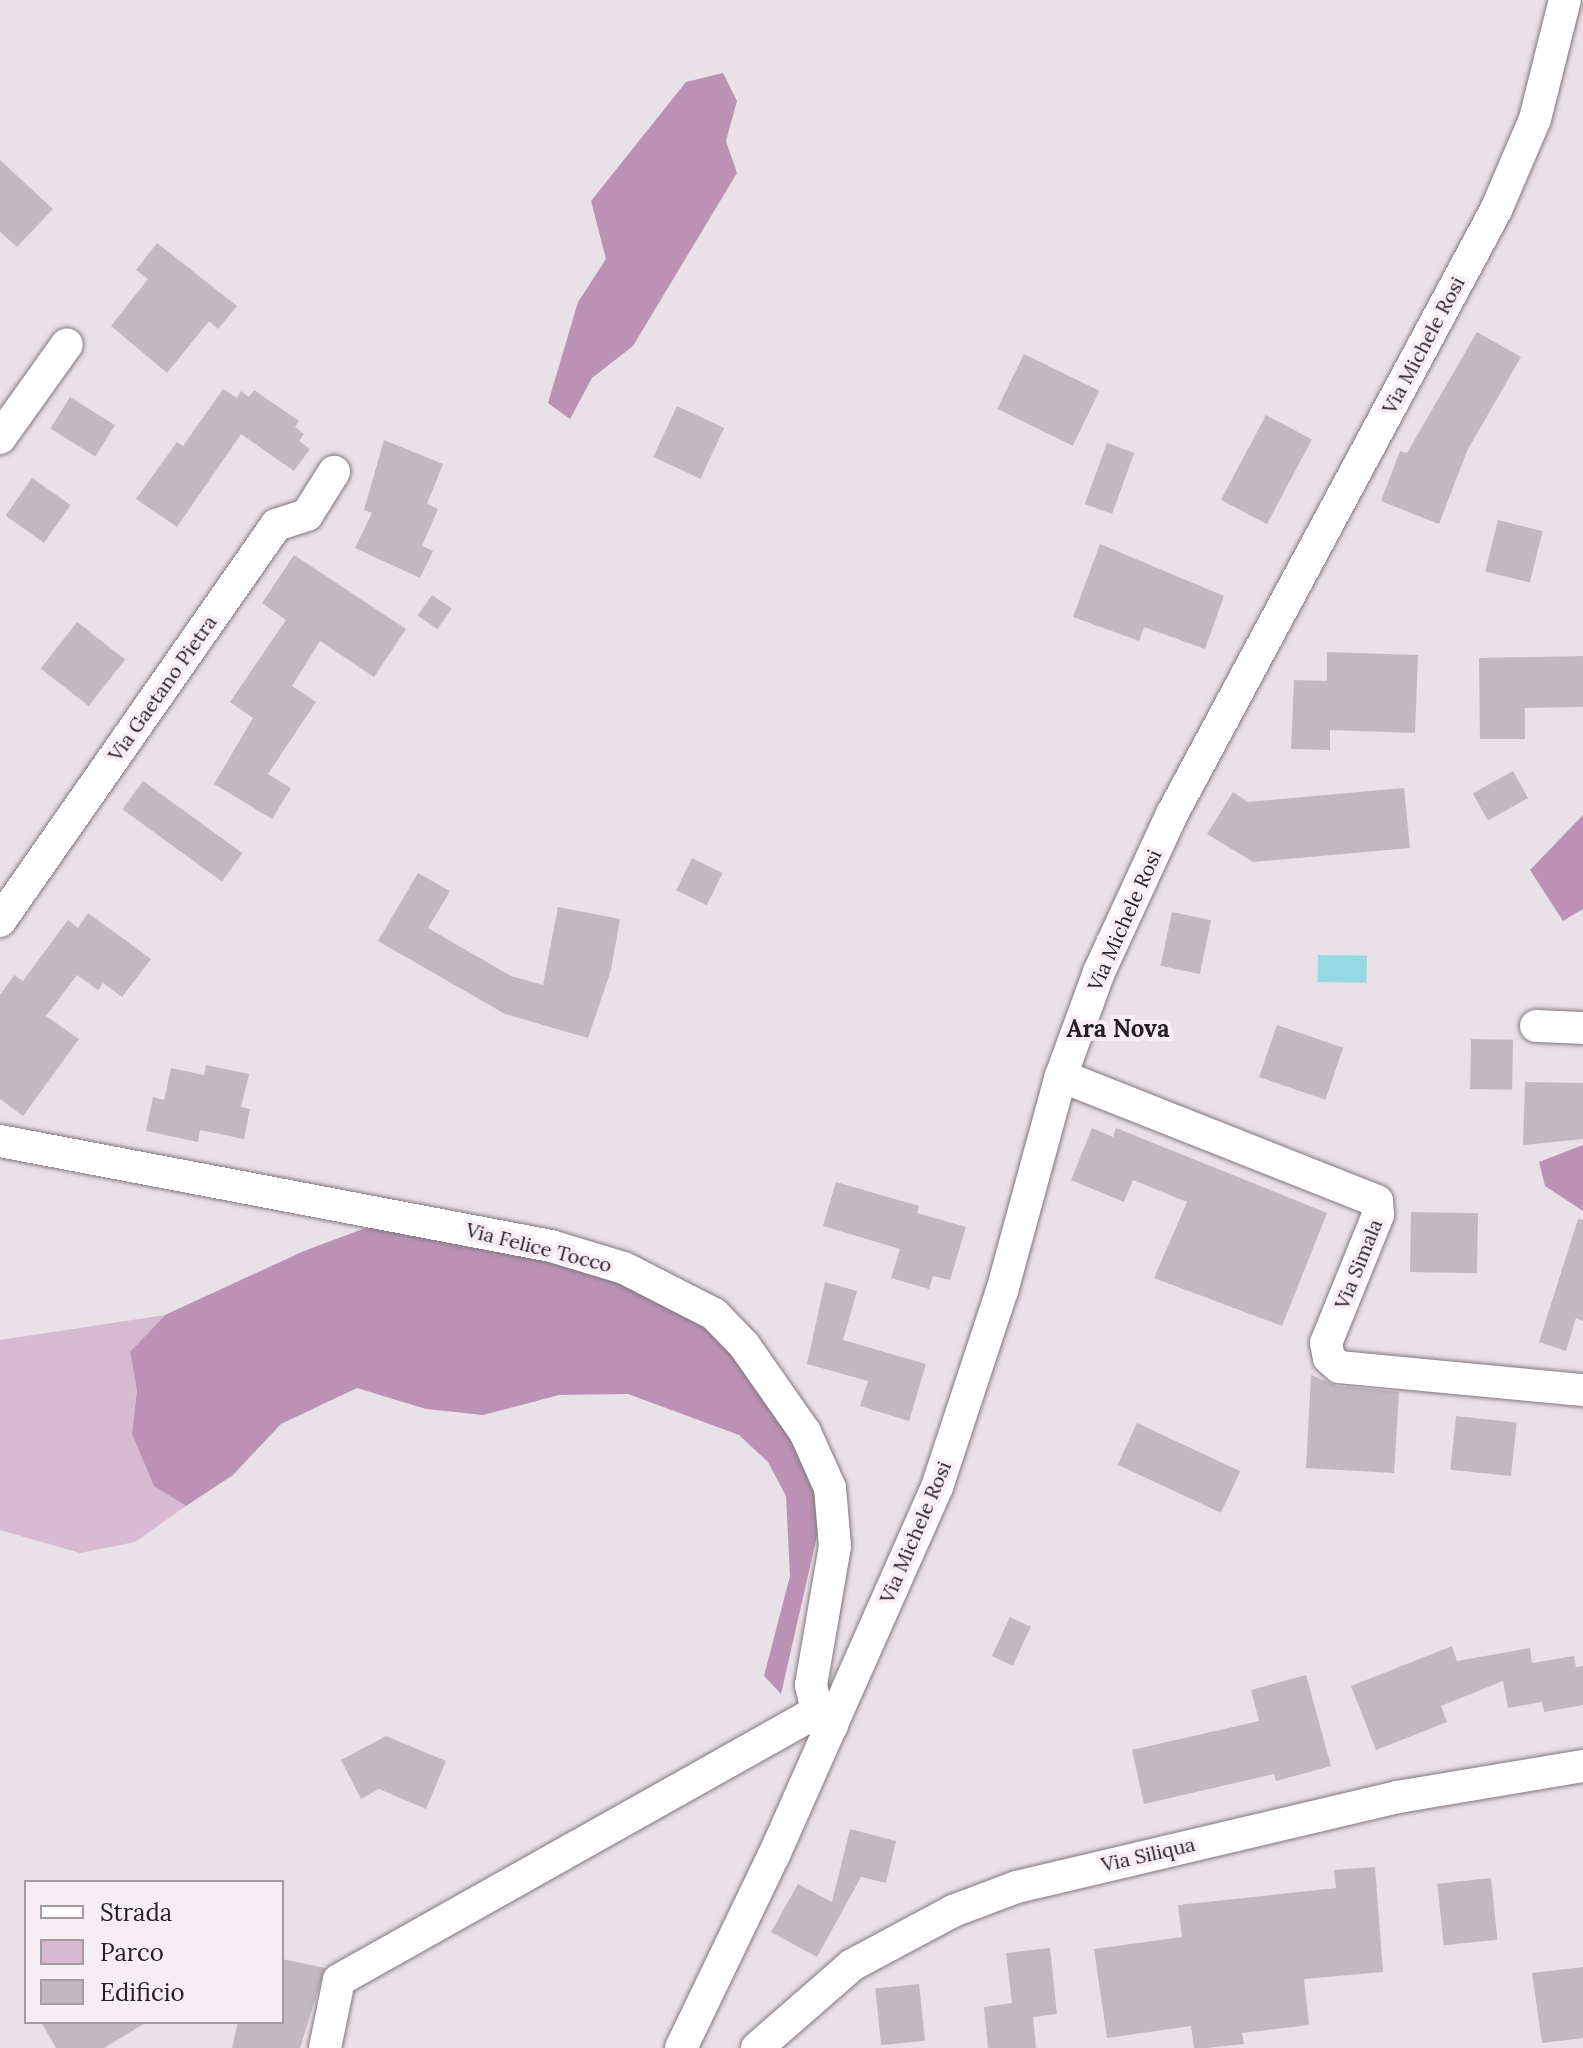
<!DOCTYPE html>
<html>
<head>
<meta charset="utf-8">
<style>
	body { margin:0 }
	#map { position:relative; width:1583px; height:2048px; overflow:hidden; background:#e9e1e8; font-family:Lora,serif }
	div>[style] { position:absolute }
	.green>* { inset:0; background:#d7bad2 }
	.forest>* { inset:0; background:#bb92b4 }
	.water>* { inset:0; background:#95d9e2; transform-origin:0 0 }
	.building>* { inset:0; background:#c1b9c0; transform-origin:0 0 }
	.roads { filter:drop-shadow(0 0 2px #7f787d) drop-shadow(0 0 2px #7f787d) }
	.minor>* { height:32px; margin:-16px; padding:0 16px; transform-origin:16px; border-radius:16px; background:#fff }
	span { translate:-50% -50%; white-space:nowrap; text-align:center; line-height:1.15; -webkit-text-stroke:8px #f7eef5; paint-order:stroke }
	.street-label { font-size:20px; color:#242123 }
	.quarter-label { font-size:24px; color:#242123; font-weight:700 }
	.legend { position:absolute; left:24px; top:1880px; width:260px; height:144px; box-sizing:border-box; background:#f7eef5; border:2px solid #a39ca1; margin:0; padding:10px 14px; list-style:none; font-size:24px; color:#242123 }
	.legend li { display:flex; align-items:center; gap:16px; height:40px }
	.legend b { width:40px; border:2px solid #a39ca1 }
</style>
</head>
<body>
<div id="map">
	<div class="green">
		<div style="clip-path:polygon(165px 1315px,130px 1352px,137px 1389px,132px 1434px,154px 1485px,186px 1506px,135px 1542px,80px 1553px,0 1530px,0 1340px)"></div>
	</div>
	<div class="forest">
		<div style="clip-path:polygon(723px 73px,737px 101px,726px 141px,737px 173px,633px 346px,592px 378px,570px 419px,548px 403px,578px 302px,606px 259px,591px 201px,686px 82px)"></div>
		<div style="clip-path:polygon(1583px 815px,1583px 909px,1563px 921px,1530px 870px)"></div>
		<div style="clip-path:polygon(1583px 1145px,1583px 1211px,1545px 1186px,1539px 1162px)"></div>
		<div style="clip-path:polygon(394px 1225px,604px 1265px,722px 1328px,814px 1470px,822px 1514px,781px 1694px,764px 1676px,790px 1576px,786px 1496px,768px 1462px,739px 1435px,628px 1394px,559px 1395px,483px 1415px,426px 1409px,357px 1388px,281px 1424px,233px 1475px,186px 1506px,154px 1486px,132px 1434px,137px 1390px,130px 1352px,165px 1315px,304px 1251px,363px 1229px)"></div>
	</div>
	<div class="water">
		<div style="left:1318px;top:955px;width:49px;height:27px;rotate:1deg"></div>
	</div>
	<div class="building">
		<div style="clip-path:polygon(0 160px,53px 209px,17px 247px,0 232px)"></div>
		<div style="clip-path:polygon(157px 243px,237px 306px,218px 329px,209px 321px,167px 373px,111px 326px,148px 279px,136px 270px)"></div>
		<div style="clip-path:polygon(1477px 332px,1521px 357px,1467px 451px,1439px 524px,1381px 501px,1400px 451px,1407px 453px)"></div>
		<div style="left:1024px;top:354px;width:84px;height:61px;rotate:26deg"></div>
		<div style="clip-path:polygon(223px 389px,237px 398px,241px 391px,249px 397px,254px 390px,299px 421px,295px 427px,304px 434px,299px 441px,310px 449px,294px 471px,241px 434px,177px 527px,136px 499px,177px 442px,183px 446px)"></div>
		<div style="left:70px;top:397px;width:53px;height:37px;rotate:32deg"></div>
		<div style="left:677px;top:406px;width:52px;height:56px;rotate:25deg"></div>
		<div style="left:1266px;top:415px;width:52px;height:96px;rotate:28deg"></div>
		<div style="clip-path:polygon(384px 440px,443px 464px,427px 504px,438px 509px,422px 546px,433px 551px,420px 578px,355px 548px,372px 513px,364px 510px)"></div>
		<div style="left:1107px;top:443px;width:29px;height:65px;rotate:20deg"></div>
		<div style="left:32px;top:478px;width:47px;height:46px;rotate:35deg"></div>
		<div style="left:1498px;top:520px;width:46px;height:53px;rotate:14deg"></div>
		<div style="clip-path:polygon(1100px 544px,1224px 596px,1205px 649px,1144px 627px,1139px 641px,1073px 617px)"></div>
		<div style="clip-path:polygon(294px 555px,406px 629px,374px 677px,320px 641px,292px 686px,316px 702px,268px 774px,291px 788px,272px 819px,214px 784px,253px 718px,230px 702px,286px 620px,262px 603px)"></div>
		<div style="left:432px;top:595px;width:24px;height:25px;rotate:35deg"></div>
		<div style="left:77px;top:622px;width:61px;height:59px;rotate:38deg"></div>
		<div style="clip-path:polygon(1327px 652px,1418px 655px,1415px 733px,1330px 730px,1330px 750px,1291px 749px,1294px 680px,1327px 681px)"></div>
		<div style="clip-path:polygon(1583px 656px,1583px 707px,1525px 708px,1525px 739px,1480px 739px,1479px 658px)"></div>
		<div style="left:1513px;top:771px;width:31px;height:46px;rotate:61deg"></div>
		<div style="left:143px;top:781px;width:123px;height:35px;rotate:36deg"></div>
		<div style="clip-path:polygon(1404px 788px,1410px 848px,1253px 862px,1207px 834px,1233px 792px,1248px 802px)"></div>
		<div style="left:692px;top:858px;width:34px;height:36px;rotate:26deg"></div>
		<div style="clip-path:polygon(418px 873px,450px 891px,428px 928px,511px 976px,543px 985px,558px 907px,620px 919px,611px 970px,588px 1038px,505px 1014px,378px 941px)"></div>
		<div style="left:1172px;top:912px;width:40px;height:55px;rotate:12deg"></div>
		<div style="clip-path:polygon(88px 913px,151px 959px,122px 997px,103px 983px,98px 990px,77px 975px,46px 1016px,79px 1039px,23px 1116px,0 1099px,0 995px,14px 975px,23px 981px,68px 920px,78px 928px)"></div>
		<div style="left:1277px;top:1025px;width:70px;height:55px;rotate:19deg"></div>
		<div style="left:1471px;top:1039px;width:42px;height:50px;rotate:1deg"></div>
		<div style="clip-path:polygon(206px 1065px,249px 1074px,241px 1107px,250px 1109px,244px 1139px,200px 1130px,198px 1142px,146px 1131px,153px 1097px,164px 1100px,171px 1068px,204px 1075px)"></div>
		<div style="clip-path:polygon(1525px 1082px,1583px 1083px,1583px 1139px,1523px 1145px)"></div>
		<div style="clip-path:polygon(1092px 1128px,1113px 1137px,1116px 1128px,1327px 1213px,1282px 1326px,1154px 1278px,1187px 1202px,1133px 1180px,1124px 1202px,1071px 1180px)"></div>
		<div style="clip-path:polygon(836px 1182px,919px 1206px,917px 1213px,966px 1227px,950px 1280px,933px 1276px,929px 1289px,891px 1278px,900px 1249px,823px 1226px)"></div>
		<div style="left:1411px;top:1212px;width:67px;height:60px;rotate:1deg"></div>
		<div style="clip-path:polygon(1578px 1219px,1583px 1220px,1583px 1321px,1576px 1318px,1566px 1351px,1539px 1342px)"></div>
		<div style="clip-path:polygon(825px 1282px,857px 1291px,843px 1340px,926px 1364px,909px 1421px,860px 1406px,868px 1381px,807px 1364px)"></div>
		<div style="clip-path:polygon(1311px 1375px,1337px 1386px,1399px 1392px,1394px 1473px,1306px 1468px)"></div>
		<div style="left:1456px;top:1416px;width:61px;height:54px;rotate:6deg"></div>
		<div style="left:1137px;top:1423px;width:114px;height:46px;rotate:25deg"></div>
		<div style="left:1010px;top:1617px;width:23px;height:43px;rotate:25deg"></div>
		<div style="clip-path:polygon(1452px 1646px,1457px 1661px,1530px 1648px,1532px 1663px,1574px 1656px,1576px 1667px,1583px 1666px,1583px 1705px,1544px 1712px,1542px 1702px,1508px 1708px,1503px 1681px,1441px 1706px,1447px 1722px,1376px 1750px,1351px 1686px)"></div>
		<div style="clip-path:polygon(1306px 1675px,1331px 1766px,1276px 1781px,1274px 1774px,1144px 1804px,1132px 1750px,1259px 1721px,1251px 1690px)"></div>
		<div style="clip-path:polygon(386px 1736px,446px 1761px,426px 1809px,379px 1789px,361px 1799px,341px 1760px)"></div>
		<div style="clip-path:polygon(850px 1829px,896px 1841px,886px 1883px,861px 1877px,817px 1957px,771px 1932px,798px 1884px,832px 1902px)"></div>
		<div style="clip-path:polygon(1375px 1867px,1383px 1972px,1304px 1979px,1309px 2025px,1242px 2033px,1244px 2044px,1206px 2048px,1194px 2048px,1191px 2026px,1107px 2038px,1094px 1949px,1182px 1937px,1178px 1905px,1336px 1888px,1334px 1870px)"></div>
		<div style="left:1491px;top:1878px;width:62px;height:54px;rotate:84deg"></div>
		<div style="clip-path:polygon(1050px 1948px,1057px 2014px,1033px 2017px,1036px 2048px,988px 2048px,984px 2007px,1012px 2003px,1006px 1953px)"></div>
		<div style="clip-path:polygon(282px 1959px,325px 1968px,300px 2048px,232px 2048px,238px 2022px,282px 2022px)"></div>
		<div style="clip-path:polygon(1583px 1967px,1583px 2038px,1542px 2043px,1532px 1973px)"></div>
		<div style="left:919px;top:1984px;width:57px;height:44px;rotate:84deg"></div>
		<div style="clip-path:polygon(41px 2022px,147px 2022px,104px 2048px,56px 2048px)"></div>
	</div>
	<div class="roads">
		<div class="minor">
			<div style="left:0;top:438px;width:115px;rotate:-54.5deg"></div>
			<div style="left:0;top:921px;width:483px;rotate:-55.1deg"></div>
			<div style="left:276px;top:525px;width:33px;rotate:-18deg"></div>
			<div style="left:307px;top:515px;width:51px;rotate:-57.9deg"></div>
			<div style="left:1536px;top:1026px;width:47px;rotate:2.4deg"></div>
			<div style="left:1061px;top:1076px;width:340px;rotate:21.6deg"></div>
			<div style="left:1377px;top:1201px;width:14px;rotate:86deg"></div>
			<div style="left:1378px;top:1215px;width:138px;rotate:112.1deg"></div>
			<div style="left:1326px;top:1343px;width:15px;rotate:79deg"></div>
			<div style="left:1329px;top:1358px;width:13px;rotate:42deg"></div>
			<div style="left:1339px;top:1367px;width:245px;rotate:5.4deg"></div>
			<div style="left:0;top:1141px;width:561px;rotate:10.79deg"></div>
			<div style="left:551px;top:1246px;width:76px;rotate:16.8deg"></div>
			<div style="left:624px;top:1268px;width:101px;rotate:27.1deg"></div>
			<div style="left:714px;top:1314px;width:43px;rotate:45.9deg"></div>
			<div style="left:744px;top:1345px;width:106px;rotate:55deg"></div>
			<div style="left:805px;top:1432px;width:61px;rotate:65.9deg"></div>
			<div style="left:830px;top:1488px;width:58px;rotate:85.1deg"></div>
			<div style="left:835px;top:1546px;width:141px;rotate:99.8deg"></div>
			<div style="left:811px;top:1685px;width:17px;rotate:77deg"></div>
			<div style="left:815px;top:1702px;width:29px;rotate:54deg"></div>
			<div style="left:325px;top:2048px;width:69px;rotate:-78.4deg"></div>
			<div style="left:339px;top:1980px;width:552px;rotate:-29.31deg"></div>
			<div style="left:681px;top:2048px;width:214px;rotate:-64.3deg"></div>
			<div style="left:774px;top:1855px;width:402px;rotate:-66.1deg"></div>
			<div style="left:937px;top:1487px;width:206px;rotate:-71.7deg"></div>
			<div style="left:1002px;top:1291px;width:223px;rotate:-74.7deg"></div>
			<div style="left:1061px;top:1076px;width:111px;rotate:-69.9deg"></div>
			<div style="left:1099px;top:972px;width:174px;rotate:-65.2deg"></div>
			<div style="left:1172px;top:814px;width:685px;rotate:-61.79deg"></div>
			<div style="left:1496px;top:210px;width:99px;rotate:-66.8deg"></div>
			<div style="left:1535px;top:119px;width:123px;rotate:-75.9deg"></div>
			<div style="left:757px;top:2048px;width:126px;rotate:-41.1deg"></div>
			<div style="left:852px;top:1965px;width:115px;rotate:-28.1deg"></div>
			<div style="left:953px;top:1911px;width:68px;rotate:-20.6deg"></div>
			<div style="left:1017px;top:1887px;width:391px;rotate:-13.3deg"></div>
			<div style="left:1398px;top:1797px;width:188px;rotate:-9.5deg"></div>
		</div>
	</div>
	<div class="street-label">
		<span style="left:1423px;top:345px;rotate:-62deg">Via Michele Rosi</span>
		<span style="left:162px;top:688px;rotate:-55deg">Via Gaetano Pietra</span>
		<span style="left:1124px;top:920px;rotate:-66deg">Via Michele Rosi</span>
		<span style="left:539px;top:1247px;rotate:14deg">Via Felice Tocco</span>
		<span style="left:1358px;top:1264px;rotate:-68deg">Via Simala</span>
		<span style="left:915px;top:1532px;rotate:-67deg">Via Michele Rosi</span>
		<span style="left:1148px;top:1854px;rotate:-13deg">Via Siliqua</span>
	</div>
	<div class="quarter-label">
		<span style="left:1118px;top:1029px">Ara Nova</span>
	</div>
	<ul class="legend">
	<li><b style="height:10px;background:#fff"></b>Strada</li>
	<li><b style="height:22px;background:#d7bad2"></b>Parco</li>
	<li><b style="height:22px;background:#c1b9c0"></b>Edificio</li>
	</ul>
</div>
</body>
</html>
